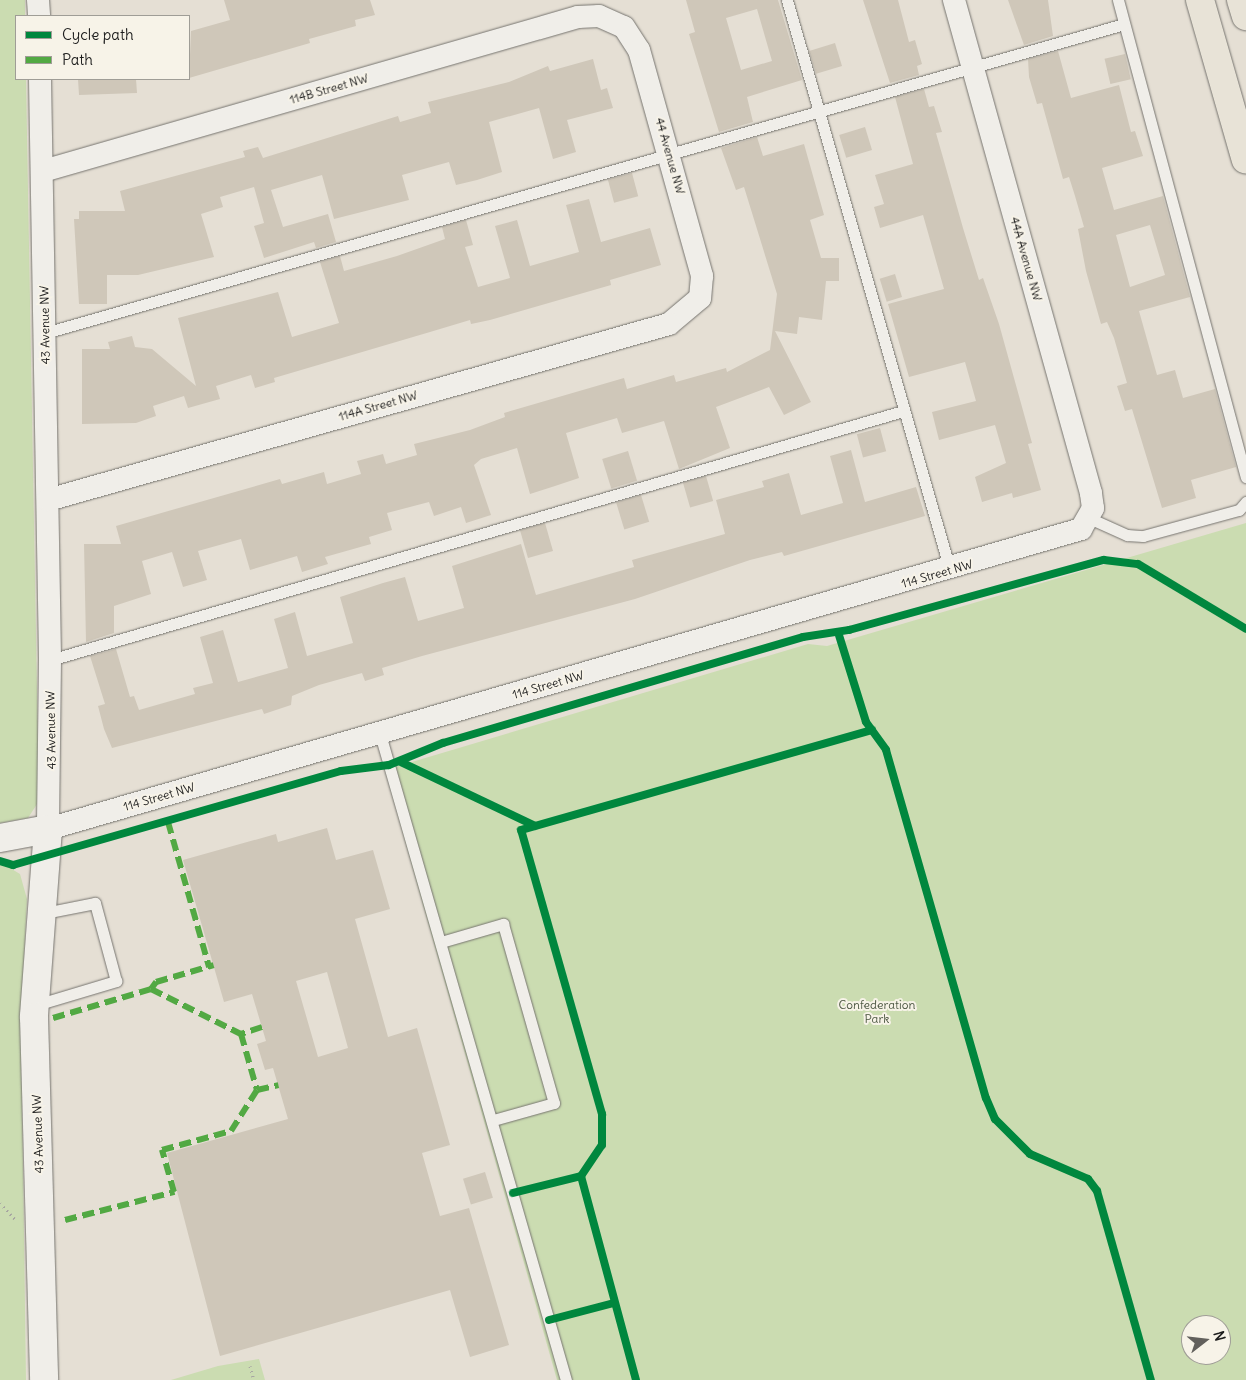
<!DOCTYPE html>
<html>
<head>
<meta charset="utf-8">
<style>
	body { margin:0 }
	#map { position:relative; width:1246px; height:1380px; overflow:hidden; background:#e5dfd4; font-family:Delius,sans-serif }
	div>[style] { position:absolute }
	.green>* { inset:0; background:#cbdcb1 }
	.building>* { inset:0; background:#cfc7b9; transform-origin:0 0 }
	.path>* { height:3px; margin-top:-1.5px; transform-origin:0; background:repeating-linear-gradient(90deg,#a7a5a2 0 1px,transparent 0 5px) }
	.roads { filter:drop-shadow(0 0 1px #76746f) drop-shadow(0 0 1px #76746f) }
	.lane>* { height:11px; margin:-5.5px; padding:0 5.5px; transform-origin:5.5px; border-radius:5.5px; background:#f0eee9 }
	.street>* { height:22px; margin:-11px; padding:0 11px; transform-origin:11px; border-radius:11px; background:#f0eee9 }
	.secondary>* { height:28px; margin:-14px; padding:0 14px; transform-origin:14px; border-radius:14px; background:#f0eee9 }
	.highway>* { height:28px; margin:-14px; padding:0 14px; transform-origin:14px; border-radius:14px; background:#e8e3d7 }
	.quiet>* { height:6px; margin-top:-3px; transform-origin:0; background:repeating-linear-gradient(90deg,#52a943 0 12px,transparent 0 18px) }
	.cycleway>* { height:8px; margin:-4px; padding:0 4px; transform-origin:4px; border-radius:4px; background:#00873e }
	span { translate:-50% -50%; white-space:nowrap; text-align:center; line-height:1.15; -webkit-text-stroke:4px #f7f3e8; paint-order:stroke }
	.street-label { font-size:12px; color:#1c1c1c }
	.park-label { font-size:12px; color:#4a5540 }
	.legend { position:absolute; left:15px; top:15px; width:175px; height:65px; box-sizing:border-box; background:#f7f3e8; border:1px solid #9f9d96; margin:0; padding:6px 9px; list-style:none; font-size:15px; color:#1c1c1c }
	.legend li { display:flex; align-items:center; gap:10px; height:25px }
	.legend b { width:25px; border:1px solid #9f9d96 }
	.north { position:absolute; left:1181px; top:1315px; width:50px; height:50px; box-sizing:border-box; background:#f7f3e8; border:1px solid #9f9d96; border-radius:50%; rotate:74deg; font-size:14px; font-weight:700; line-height:20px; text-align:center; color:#1c1c1c }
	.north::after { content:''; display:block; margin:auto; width:18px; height:22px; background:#62605c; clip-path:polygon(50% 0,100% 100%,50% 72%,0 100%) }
</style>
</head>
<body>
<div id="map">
	<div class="green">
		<div style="clip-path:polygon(0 0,25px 0,25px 16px,16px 16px,16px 79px,26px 79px,39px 801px,28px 818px,0 823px)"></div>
		<div style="clip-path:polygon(evenodd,1246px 523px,1246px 1380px,557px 1380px,385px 770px,808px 644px,827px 646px,1246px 523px,1191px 1325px,1221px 1325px,1221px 1355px,1191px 1355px,1191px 1325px)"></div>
		<div style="clip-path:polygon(0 862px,20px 874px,27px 899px,21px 1019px,26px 1380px,0 1380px)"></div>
		<div style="clip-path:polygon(259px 1359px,265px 1380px,171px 1380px,218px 1366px)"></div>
	</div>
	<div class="building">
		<div style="clip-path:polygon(224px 0,370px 0,375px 15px,355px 20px,356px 26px,309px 39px,310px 43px,189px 78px,191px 31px,230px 20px)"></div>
		<div style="clip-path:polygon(evenodd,686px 0,778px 0,802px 80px,747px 97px,753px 122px,719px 132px,689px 34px,695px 32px,686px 0,757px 9px,772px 61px,741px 70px,726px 18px,757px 9px)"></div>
		<div style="clip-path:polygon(863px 0,898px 0,909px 42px,915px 40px,922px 64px,917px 66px,919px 75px,890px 83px)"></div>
		<div style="clip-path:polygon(1008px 0,1048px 0,1053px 36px,1024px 45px)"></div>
		<div style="left:835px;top:43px;width:24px;height:27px;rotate:73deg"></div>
		<div style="clip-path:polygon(evenodd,1058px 51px,1071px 98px,1119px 85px,1131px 132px,1135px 131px,1143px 156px,1102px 168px,1114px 210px,1163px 196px,1190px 297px,1139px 311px,1157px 375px,1175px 370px,1183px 398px,1215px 389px,1236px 467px,1191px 480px,1196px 498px,1162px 508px,1132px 409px,1125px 411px,1117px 386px,1127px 383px,1114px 338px,1107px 322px,1101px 324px,1086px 271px,1078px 229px,1084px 227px,1075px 196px,1069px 177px,1063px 179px,1042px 103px,1037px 104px,1029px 77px,1028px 59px,1058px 51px,1150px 225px,1165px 275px,1130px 287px,1116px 235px,1150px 225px)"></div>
		<div style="left:1125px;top:54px;width:26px;height:21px;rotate:77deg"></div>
		<div style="clip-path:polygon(593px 59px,601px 90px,607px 88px,613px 108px,567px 120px,576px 152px,553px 159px,539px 108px,489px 122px,502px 172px,477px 180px,456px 185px,449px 162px,402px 175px,409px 200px,334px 219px,322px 175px,271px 190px,283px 227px,328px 214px,336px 242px,316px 248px,314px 242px,264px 258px,254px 226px,264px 223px,254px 187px,220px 197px,223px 207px,201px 214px,214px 257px,138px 275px,107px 275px,107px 304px,79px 304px,74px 219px,79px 219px,79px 211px,125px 211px,120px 191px,245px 157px,243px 151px,258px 147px,263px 158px,398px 116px,400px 122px,431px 113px,428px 102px,509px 82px,548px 66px,550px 71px)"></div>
		<div style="clip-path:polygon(78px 79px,136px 79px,137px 93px,79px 95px)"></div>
		<div style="clip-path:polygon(924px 89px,929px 107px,934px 106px,942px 132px,936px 133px,963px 228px,979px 280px,983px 278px,999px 324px,1032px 443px,1028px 444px,1041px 490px,1013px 498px,1012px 493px,982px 502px,975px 477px,1006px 463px,995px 425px,939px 440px,932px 412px,976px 401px,965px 362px,909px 377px,888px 304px,944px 289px,923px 215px,880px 228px,874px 207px,884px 204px,875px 175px,913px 164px,895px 97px)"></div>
		<div style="left:865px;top:127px;width:24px;height:27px;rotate:73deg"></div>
		<div style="clip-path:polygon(757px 137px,763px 156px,804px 144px,824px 215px,810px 220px,821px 258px,839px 258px,839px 281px,826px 281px,822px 320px,799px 317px,797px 334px,775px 331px,811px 402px,784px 415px,769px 387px,716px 407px,730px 448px,679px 469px,664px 421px,622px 433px,617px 418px,566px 433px,579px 478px,555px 486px,530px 494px,517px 448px,481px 459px,474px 465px,491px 515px,466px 523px,461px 507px,434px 516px,429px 502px,387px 513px,392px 530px,369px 537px,371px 544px,325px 557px,328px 564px,302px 572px,297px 556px,250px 570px,241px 539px,198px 551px,207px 580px,183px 587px,172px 552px,142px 561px,151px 594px,114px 606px,114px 633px,86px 642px,84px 544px,121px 544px,116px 526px,280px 479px,282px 484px,324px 472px,327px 484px,361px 474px,357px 461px,383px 454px,386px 464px,417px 455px,414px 444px,470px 430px,505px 417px,504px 413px,624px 378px,627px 389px,674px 375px,676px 382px,726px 368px,727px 372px,770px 350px,777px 294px,744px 187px,736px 190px,721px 148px)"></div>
		<div style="left:632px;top:173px;width:24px;height:25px;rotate:75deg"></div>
		<div style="clip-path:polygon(589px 199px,601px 242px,650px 228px,661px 265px,610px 280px,611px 285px,490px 320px,471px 324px,470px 320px,430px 332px,274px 378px,275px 382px,255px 388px,251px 375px,216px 386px,220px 399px,188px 408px,184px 396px,153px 406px,156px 416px,136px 423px,82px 424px,82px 349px,110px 349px,108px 342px,132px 336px,135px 347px,152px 349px,196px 386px,178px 318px,278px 292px,292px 337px,339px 323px,320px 262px,340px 256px,344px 271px,397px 256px,445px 239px,442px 227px,466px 220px,473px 245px,465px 247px,478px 287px,510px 278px,495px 226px,517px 220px,530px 266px,579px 252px,566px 205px)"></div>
		<div style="left:895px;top:274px;width:24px;height:16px;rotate:73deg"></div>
		<div style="left:880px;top:428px;width:24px;height:24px;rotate:75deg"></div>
		<div style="clip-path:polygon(851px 450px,865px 502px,916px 487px,925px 516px,784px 556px,782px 552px,750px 560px,635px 599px,422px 656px,382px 668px,384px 675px,365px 681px,362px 673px,319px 685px,292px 696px,291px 705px,264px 714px,262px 709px,112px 748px,104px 729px,98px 706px,105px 704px,90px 656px,116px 649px,130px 697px,134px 696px,139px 710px,195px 694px,193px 688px,213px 683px,200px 637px,223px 630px,238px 682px,288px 668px,274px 619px,295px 612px,307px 656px,353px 643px,340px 597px,383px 583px,405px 577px,418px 621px,464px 608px,452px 566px,521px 544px,536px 595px,634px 567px,632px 560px,725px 534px,716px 500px,764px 487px,762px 481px,789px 473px,801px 515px,843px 503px,830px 456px)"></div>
		<div style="left:628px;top:451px;width:31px;height:27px;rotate:73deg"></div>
		<div style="left:706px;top:476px;width:26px;height:24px;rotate:74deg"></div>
		<div style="left:641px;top:495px;width:28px;height:26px;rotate:73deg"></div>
		<div style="left:545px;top:523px;width:29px;height:26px;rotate:74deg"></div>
		<div style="clip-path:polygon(evenodd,327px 828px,336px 860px,373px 850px,390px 909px,355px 919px,388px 1037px,417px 1028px,450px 1145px,422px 1153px,440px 1216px,469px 1208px,509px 1345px,470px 1357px,450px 1290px,220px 1356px,167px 1153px,288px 1119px,273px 1068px,265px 1070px,257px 1044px,266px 1041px,252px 994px,224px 1002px,183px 860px,276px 834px,278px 842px,327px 828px,327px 972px,348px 1048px,318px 1057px,296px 981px,327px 972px)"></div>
		<div style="left:485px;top:1172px;width:27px;height:23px;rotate:73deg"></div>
	</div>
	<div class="path">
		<div style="left:0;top:1203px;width:23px;rotate:47deg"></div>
		<div style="left:250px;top:1366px;width:15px;rotate:74deg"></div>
	</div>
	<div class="roads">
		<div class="lane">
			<div style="left:787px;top:0;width:593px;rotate:74.04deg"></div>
			<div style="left:1118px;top:0;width:494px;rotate:75deg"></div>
			<div style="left:45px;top:333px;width:1122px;rotate:-15.98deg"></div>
			<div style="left:1089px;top:518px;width:42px;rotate:24.1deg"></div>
			<div style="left:1127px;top:535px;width:16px;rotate:4deg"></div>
			<div style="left:1143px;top:536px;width:99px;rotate:-15.2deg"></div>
			<div style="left:1239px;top:510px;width:11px;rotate:-49deg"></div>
			<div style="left:50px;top:660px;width:889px;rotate:-16.27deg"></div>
			<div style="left:380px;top:734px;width:672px;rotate:73.94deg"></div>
			<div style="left:441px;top:942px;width:65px;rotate:-16.2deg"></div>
			<div style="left:503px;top:924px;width:186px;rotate:74.1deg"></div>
			<div style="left:554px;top:1103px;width:63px;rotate:164.4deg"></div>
			<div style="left:36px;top:1005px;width:84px;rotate:-16.7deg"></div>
			<div style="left:116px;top:981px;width:81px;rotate:-105.1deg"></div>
			<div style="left:95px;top:903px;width:56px;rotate:168.7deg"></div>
		</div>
		<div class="street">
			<div style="left:38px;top:0;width:16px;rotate:86deg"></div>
			<div style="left:40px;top:79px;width:581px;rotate:89.01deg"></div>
			<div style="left:50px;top:660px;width:169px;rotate:90.7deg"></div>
			<div style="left:48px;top:829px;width:1076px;rotate:-16.19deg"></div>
			<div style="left:1081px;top:529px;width:24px;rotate:-60deg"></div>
			<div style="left:1093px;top:508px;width:15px;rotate:-98deg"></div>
			<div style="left:1091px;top:493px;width:512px;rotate:-105.53deg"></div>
			<div style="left:43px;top:171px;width:557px;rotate:-16.06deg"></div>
			<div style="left:578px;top:17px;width:21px;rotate:-3deg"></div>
			<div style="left:599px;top:16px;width:27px;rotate:24deg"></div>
			<div style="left:624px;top:27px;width:27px;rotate:57deg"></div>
			<div style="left:639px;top:50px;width:235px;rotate:74.4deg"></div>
			<div style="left:702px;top:276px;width:22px;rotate:95deg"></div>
			<div style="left:700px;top:298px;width:40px;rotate:140deg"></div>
			<div style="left:669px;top:324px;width:645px;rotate:164.18deg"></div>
		</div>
		<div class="secondary">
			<div style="left:0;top:838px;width:49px;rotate:-10.6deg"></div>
			<div style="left:48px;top:829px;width:189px;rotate:94.3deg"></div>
			<div style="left:34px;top:1017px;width:363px;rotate:88.4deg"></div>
		</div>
		<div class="highway">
			<div style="left:1200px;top:0;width:166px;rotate:74deg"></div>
			<div style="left:1241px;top:0;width:17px;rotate:73deg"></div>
		</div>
	</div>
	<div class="quiet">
		<div style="left:168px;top:822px;width:151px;rotate:74.2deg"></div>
		<div style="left:151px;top:989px;width:9px;rotate:-54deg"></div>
		<div style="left:156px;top:982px;width:60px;rotate:-16.3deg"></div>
		<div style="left:53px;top:1018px;width:102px;rotate:-16.5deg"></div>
		<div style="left:151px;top:989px;width:101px;rotate:26.6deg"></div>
		<div style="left:262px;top:1027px;width:22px;rotate:162deg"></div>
		<div style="left:241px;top:1034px;width:58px;rotate:74.1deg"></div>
		<div style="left:257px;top:1090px;width:22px;rotate:-13deg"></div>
		<div style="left:65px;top:1220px;width:113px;rotate:-14.4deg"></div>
		<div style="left:174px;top:1192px;width:44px;rotate:-105.9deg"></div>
		<div style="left:162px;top:1150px;width:72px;rotate:-15.4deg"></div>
		<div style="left:231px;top:1131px;width:49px;rotate:-57.6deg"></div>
	</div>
	<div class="cycleway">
		<div style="left:838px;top:632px;width:94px;rotate:72.7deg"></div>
		<div style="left:866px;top:722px;width:34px;rotate:54deg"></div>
		<div style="left:886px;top:750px;width:362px;rotate:74deg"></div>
		<div style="left:986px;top:1098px;width:23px;rotate:67deg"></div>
		<div style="left:995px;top:1119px;width:49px;rotate:45deg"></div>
		<div style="left:1030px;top:1154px;width:63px;rotate:23.3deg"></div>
		<div style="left:1088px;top:1179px;width:15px;rotate:53deg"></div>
		<div style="left:1097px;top:1191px;width:197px;rotate:74.1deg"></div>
		<div style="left:401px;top:762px;width:148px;rotate:25.5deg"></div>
		<div style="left:0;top:861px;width:14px;rotate:17deg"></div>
		<div style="left:13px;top:865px;width:341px;rotate:-16deg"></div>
		<div style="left:341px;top:771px;width:48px;rotate:-7.1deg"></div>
		<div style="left:389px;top:765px;width:58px;rotate:-22.2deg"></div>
		<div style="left:443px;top:743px;width:375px;rotate:-16.4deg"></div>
		<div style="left:803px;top:637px;width:47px;rotate:-8.7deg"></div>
		<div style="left:849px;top:630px;width:264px;rotate:-15.4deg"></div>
		<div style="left:1104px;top:560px;width:34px;rotate:7deg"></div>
		<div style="left:1138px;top:564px;width:126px;rotate:31deg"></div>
		<div style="left:513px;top:1193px;width:70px;rotate:-14deg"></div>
		<div style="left:549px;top:1320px;width:67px;rotate:-14.7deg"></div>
		<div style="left:636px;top:1380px;width:211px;rotate:-105.1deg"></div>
		<div style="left:581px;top:1176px;width:37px;rotate:-56deg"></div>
		<div style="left:602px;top:1145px;width:31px;rotate:-90deg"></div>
		<div style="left:602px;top:1114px;width:295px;rotate:-105.9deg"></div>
		<div style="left:521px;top:830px;width:365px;rotate:-15.9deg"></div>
	</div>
	<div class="street-label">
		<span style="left:329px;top:89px;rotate:-16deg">114B Street NW</span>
		<span style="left:670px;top:156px;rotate:74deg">44 Avenue NW</span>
		<span style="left:1026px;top:259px;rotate:74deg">44A Avenue NW</span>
		<span style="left:45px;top:325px;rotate:-91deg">43 Avenue NW</span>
		<span style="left:378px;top:406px;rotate:-16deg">114A Street NW</span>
		<span style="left:937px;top:574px;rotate:-16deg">114 Street NW</span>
		<span style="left:548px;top:685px;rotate:-16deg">114 Street NW</span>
		<span style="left:51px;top:730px;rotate:-91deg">43 Avenue NW</span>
		<span style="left:159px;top:797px;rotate:-16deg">114 Street NW</span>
		<span style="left:38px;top:1134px;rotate:-92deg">43 Avenue NW</span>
	</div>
	<div class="park-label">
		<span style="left:877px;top:1012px">Confederation<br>Park</span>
	</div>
	<ul class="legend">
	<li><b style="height:6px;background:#00873e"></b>Cycle path</li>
	<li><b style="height:6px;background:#52a943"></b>Path</li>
	</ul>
	<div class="north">N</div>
</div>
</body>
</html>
